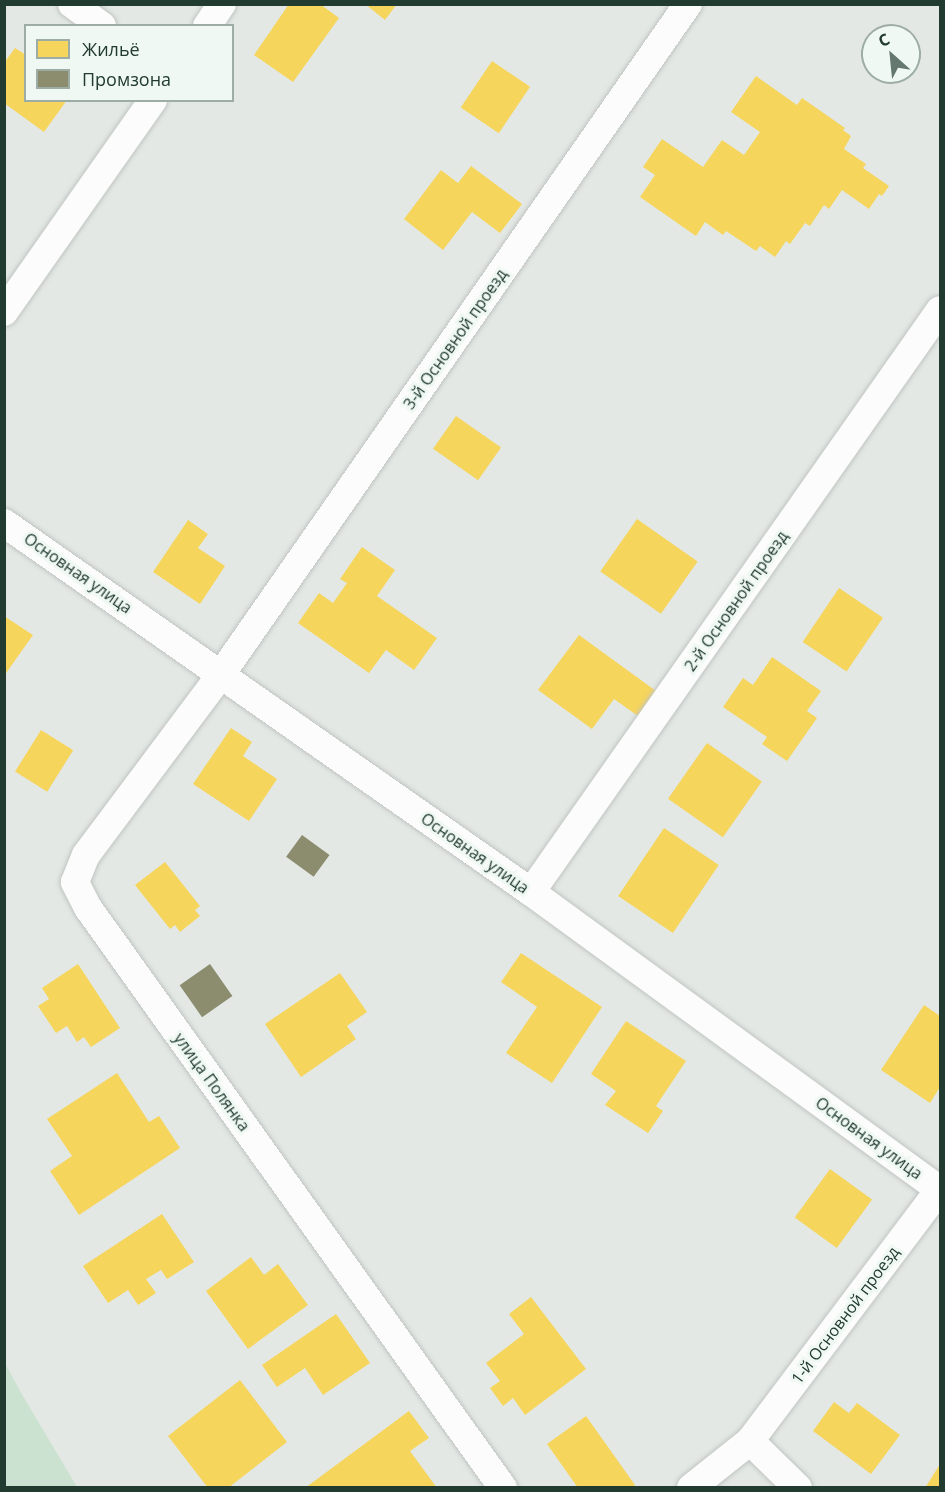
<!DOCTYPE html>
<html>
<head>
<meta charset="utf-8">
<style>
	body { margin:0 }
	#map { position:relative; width:945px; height:1492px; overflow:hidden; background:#e3e8e5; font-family:"Open Sans",sans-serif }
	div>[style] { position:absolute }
	.green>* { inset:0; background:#cbe2d0 }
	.homes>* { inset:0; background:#f6d55c; transform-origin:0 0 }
	.industry>* { inset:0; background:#8c8c6e; transform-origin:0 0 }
	.roads { filter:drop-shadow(0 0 2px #c0c5c2) drop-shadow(0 0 2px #c0c5c2) }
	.minor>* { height:28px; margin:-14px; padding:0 14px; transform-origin:14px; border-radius:14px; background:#fbfcfb }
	span { translate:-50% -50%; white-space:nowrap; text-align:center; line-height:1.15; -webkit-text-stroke:6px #f0f8f3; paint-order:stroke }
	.street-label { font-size:16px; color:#213b31 }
	.frame { position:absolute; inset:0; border:6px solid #213b31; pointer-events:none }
	.legend { position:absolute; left:24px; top:24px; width:210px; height:78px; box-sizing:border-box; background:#f0f8f3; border:2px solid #9daca5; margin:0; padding:8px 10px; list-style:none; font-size:18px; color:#213b31 }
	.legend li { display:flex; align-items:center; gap:12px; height:30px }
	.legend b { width:30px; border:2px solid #9daca5 }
	.north { position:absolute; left:861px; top:24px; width:60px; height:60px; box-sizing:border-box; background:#f0f8f3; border:2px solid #9daca5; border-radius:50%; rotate:333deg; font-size:16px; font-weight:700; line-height:24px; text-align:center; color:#213b31 }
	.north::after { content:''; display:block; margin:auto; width:21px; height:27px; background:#657870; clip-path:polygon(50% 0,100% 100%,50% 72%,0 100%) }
</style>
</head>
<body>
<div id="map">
	<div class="green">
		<div style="clip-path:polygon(5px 1363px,20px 1391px,77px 1487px,5px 1487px)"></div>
	</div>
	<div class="homes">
		<div style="clip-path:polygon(289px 4px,320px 4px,339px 18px,293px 82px,254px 55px)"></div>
		<div style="clip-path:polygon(365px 4px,397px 4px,385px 20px)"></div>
		<div style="clip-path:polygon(15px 48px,26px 55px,26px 100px,67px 100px,44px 132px,4px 103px,4px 63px)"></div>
		<div style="left:492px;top:61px;width:46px;height:56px;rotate:34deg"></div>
		<div style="clip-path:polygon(756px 76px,797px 105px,802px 98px,845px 128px,843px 130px,851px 136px,844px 149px,866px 164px,863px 168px,889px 186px,882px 196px,879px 194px,869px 209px,842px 190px,829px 209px,824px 205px,810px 226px,805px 223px,790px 244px,786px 241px,775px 257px,760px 246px,756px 251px,726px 231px,723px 235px,705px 222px,696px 236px,640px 197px,655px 175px,643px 167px,662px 139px,703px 167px,722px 140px,744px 155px,760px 132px,731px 112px)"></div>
		<div style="clip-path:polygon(471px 166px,522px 204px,500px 233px,472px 212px,443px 250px,404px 219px,441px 170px,458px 183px)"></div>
		<div style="left:456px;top:416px;width:55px;height:40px;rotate:35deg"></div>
		<div style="left:637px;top:519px;width:74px;height:64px;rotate:35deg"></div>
		<div style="clip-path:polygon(188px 520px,208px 534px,198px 548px,225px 566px,200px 604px,153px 572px)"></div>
		<div style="clip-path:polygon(362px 547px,395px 570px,377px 596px,437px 638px,414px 670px,386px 650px,369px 673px,298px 623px,319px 593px,333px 603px,347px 583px,340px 579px)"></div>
		<div style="left:839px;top:588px;width:53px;height:65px;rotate:34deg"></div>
		<div style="clip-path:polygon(4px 616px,33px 635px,4px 676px)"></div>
		<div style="clip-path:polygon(579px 635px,656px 691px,638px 716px,614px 699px,592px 729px,538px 690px)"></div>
		<div style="clip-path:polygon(772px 657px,821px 691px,807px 711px,817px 718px,787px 761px,762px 744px,767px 737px,723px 707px,743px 678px,753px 685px)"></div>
		<div style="clip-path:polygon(231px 728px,252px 742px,243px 756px,277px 779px,249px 821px,193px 784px)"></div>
		<div style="left:41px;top:730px;width:38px;height:49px;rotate:32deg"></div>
		<div style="left:707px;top:743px;width:67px;height:68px;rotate:35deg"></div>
		<div style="left:664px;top:828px;width:66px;height:82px;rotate:34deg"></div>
		<div style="clip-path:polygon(165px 862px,200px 906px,195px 910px,200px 916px,180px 932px,175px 925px,170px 929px,135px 885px)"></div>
		<div style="clip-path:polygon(521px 953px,602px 1007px,552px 1083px,506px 1053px,537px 1007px,501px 982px)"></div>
		<div style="clip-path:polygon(78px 964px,120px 1028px,91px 1047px,84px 1037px,77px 1042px,67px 1026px,56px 1033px,38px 1006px,49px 999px,42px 988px)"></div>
		<div style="clip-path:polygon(340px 973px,367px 1012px,347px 1026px,356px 1039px,301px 1077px,265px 1024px)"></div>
		<div style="clip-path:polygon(924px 1005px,940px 1016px,940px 1087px,930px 1103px,881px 1070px)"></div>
		<div style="clip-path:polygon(626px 1021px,686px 1061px,656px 1106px,663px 1111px,648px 1133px,605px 1105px,616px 1091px,591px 1074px)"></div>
		<div style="clip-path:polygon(117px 1073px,149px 1122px,159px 1116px,180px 1148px,79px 1215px,50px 1171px,72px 1156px,47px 1119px)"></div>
		<div style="left:830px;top:1169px;width:52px;height:60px;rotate:36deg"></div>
		<div style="clip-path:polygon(162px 1214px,194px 1262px,167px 1279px,161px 1270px,146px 1279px,156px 1293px,138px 1305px,128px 1290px,108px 1303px,83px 1266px)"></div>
		<div style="clip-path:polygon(251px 1257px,264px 1275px,278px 1264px,308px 1305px,248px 1349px,206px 1291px)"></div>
		<div style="clip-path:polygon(531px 1297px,586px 1369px,525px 1415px,513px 1398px,503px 1406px,490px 1388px,500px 1381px,486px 1363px,524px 1334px,509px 1314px)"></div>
		<div style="clip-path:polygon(336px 1314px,370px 1363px,323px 1395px,305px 1368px,277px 1387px,262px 1365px)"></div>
		<div style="clip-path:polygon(240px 1380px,287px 1442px,228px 1488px,208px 1488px,168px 1436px)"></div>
		<div style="clip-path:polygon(834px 1402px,849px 1413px,857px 1403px,900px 1435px,871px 1474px,813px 1431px)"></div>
		<div style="clip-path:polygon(409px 1411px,429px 1438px,410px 1451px,437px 1488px,305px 1488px)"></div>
		<div style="clip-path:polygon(586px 1416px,635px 1485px,631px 1488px,578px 1488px,547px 1444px)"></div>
		<div style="clip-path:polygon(940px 1464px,940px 1488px,925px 1488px)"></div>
	</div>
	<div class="industry">
		<div style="left:302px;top:835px;width:34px;height:27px;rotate:36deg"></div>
		<div style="left:210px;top:964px;width:39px;height:37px;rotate:55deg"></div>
	</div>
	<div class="roads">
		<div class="minor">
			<div style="left:72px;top:4px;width:37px;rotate:36deg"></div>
			<div style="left:207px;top:26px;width:27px;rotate:-56deg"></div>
			<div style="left:4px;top:312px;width:259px;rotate:-54.9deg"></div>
			<div style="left:4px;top:523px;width:643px;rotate:35deg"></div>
			<div style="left:531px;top:892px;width:506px;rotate:36.08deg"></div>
			<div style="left:531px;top:892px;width:711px;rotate:-54.9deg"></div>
			<div style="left:750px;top:1441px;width:67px;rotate:44.4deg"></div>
			<div style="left:503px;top:1488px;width:713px;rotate:-125.58deg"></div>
			<div style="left:88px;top:908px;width:29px;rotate:-117deg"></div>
			<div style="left:75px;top:882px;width:29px;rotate:-68deg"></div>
			<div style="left:86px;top:855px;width:227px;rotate:-53.2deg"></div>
			<div style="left:222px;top:673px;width:815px;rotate:-55.14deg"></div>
			<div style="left:691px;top:1488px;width:75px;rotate:-38.5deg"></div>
			<div style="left:750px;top:1441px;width:316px;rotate:-53deg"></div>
		</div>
	</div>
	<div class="street-label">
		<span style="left:455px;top:339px;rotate:-55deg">3-й Основной проезд</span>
		<span style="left:78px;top:573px;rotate:35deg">Основная улица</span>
		<span style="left:736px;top:601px;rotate:-55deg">2-й Основной проезд</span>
		<span style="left:475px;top:853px;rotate:35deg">Основная улица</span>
		<span style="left:212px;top:1082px;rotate:54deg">улица Полянка</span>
		<span style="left:869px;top:1138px;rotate:36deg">Основная улица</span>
		<span style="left:845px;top:1315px;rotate:-53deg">1-й Основной проезд</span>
	</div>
	<div class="frame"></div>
	<ul class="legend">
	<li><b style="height:16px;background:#f6d55c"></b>Жильё</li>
	<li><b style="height:16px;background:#8c8c6e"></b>Промзона</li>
	</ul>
	<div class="north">С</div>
</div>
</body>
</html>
